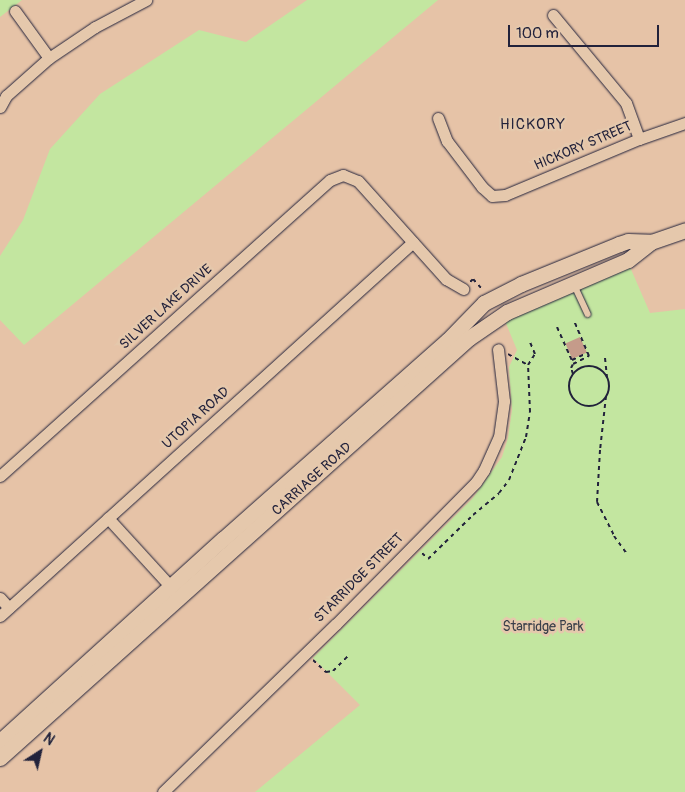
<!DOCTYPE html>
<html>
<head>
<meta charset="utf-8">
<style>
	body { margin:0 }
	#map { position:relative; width:685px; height:792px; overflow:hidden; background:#e6c3a7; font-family:Pangolin,sans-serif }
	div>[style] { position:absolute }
	.green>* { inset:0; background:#c3e6a0 }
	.building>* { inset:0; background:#c59b8a; transform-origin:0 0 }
	.path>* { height:2px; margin-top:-1px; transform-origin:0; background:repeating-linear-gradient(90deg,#22223b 0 4px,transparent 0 8px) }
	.path>.ring { margin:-1px; padding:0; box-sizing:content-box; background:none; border:2px solid #22223b; border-radius:50% }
	.roads { filter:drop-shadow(0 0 1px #22223b) drop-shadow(0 0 1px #22223b) }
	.lane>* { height:5.5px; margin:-2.75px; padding:0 2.75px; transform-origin:2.75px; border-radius:2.75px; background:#e5c8ac }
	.street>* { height:11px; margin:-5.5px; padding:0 5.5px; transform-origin:5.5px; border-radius:5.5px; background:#e5c8ac }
	.secondary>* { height:15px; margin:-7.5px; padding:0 7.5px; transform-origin:7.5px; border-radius:7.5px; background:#e5c8ac }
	span { translate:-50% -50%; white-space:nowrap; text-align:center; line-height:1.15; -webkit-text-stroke:5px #e5c8ac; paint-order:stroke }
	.street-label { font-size:14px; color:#22223b }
	.park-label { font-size:14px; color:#3a3f4a }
	.neighbourhood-label { font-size:15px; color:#22223b; letter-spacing:1px }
	.north { position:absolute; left:15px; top:727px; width:50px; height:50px; -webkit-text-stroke:4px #e5c8ac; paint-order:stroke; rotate:35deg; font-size:14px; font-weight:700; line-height:20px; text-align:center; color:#22223b }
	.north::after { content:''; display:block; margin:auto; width:18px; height:22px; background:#22223b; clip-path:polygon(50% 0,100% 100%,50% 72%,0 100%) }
	.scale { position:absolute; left:508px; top:25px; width:151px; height:22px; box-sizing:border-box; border:2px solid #22223b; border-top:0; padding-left:6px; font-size:15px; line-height:18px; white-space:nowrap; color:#22223b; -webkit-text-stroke:4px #e5c8ac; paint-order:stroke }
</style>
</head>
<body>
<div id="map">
	<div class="green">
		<div style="clip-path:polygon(0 0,22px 0,0 17px)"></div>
		<div style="clip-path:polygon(307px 0,438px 0,24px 345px,0 320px,0 256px,23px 220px,50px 149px,100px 94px,199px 30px,246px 42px)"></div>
		<div style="clip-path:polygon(630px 267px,650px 313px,685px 309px,685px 792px,255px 792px,360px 705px,313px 658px,473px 498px,502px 457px,508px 438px,512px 410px,509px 367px,517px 350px,505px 321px)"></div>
	</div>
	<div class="building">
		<div style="left:580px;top:337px;width:17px;height:16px;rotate:66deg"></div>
	</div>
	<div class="path">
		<div style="left:470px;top:282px;width:4px;rotate:-45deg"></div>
		<div style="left:473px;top:279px;width:15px;rotate:48deg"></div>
		<div style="left:557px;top:327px;width:36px;rotate:66deg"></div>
		<div style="left:572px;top:360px;width:17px;rotate:-25deg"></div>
		<div style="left:508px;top:354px;width:23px;rotate:29deg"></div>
		<div style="left:605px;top:358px;width:20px;rotate:84deg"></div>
		<div class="ring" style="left:569px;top:366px;width:38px;height:38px"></div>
		<div style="left:573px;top:374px;width:6px;rotate:-108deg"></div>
		<div style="left:571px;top:368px;width:4px;rotate:-63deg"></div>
		<div style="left:573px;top:364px;width:18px;rotate:-27deg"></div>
		<div style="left:589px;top:356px;width:39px;rotate:-113deg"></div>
		<div style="left:606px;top:396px;width:54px;rotate:96.3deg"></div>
		<div style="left:600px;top:450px;width:52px;rotate:93.3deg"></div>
		<div style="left:597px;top:502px;width:38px;rotate:63deg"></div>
		<div style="left:614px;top:536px;width:22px;rotate:54deg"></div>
		<div style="left:422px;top:553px;width:8px;rotate:45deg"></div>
		<div style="left:428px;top:559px;width:63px;rotate:-44.4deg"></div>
		<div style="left:473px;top:515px;width:34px;rotate:-40deg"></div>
		<div style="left:499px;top:493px;width:16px;rotate:-52deg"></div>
		<div style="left:509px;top:480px;width:46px;rotate:-68.4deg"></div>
		<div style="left:526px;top:437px;width:25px;rotate:-81deg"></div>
		<div style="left:530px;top:412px;width:47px;rotate:-92.4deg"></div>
		<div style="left:528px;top:365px;width:13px;rotate:-58deg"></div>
		<div style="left:535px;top:354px;width:15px;rotate:-113deg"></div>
		<div style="left:313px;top:660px;width:18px;rotate:43deg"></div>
		<div style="left:326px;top:672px;width:7px;rotate:-8deg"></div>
		<div style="left:333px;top:671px;width:21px;rotate:-45deg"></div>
	</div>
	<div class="roads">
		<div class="lane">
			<div style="left:574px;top:284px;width:33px;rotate:65deg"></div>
		</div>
		<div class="street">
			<div style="left:15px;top:11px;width:58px;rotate:54.1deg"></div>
			<div style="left:553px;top:15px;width:114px;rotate:50.3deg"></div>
			<div style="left:626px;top:103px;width:38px;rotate:70deg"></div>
			<div style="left:0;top:107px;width:13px;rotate:-61deg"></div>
			<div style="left:6px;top:96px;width:57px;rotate:-41.5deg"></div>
			<div style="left:49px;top:58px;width:55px;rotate:-34deg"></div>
			<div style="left:95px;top:27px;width:58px;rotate:-27.9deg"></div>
			<div style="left:438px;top:118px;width:25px;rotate:69deg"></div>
			<div style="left:447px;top:141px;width:58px;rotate:52.7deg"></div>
			<div style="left:482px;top:187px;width:13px;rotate:42deg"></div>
			<div style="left:492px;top:196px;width:13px;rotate:-4deg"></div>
			<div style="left:505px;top:195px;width:145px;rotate:-22.7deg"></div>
			<div style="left:639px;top:139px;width:49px;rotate:-19.2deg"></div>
			<div style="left:0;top:476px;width:443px;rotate:-41.9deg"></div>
			<div style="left:330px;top:180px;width:14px;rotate:-21deg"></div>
			<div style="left:343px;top:175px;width:16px;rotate:22deg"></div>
			<div style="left:358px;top:181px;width:132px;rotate:48.1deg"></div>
			<div style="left:446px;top:279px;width:20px;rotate:30deg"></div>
			<div style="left:108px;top:518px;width:92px;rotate:47.6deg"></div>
			<div style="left:0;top:598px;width:13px;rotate:48deg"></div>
			<div style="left:0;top:616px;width:557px;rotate:-42.16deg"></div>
			<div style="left:163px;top:792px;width:241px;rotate:-44.2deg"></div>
			<div style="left:336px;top:624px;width:199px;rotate:-45.4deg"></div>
			<div style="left:476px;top:482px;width:14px;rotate:-56deg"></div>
			<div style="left:484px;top:470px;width:36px;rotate:-66deg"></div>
			<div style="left:499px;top:437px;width:36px;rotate:-82deg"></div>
			<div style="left:504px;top:401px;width:52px;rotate:-96.6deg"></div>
		</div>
		<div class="secondary">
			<div style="left:0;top:741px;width:301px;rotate:-42.2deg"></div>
			<div style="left:223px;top:539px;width:300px;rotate:-41.5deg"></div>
			<div style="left:448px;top:340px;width:52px;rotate:-45.8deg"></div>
			<div style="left:484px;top:303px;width:42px;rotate:-27.2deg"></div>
			<div style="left:521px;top:284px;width:106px;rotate:-22.2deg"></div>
			<div style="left:619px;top:244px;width:9px;rotate:-18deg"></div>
			<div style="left:628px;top:241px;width:23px;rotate:2deg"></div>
			<div style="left:651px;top:242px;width:36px;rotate:-19deg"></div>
			<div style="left:0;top:758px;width:630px;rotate:-41.85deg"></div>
			<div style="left:469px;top:338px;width:46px;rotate:-34.4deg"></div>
			<div style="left:507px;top:312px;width:132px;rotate:-23.3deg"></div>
			<div style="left:628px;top:260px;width:29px;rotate:-38deg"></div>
		</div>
	</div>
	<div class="street-label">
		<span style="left:583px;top:146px;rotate:-23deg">HICKORY STREET</span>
		<span style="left:166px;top:307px;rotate:-42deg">SILVER LAKE DRIVE</span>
		<span style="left:196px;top:418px;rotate:-42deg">UTOPIA ROAD</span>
		<span style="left:312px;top:479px;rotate:-42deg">CARRIAGE ROAD</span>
		<span style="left:359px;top:578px;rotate:-45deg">STARRIDGE STREET</span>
	</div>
	<div class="park-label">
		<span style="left:543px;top:627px">Starridge Park</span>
	</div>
	<div class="neighbourhood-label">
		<span style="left:533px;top:125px">HICKORY</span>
	</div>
	<div class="north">N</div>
	<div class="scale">100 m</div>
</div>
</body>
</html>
